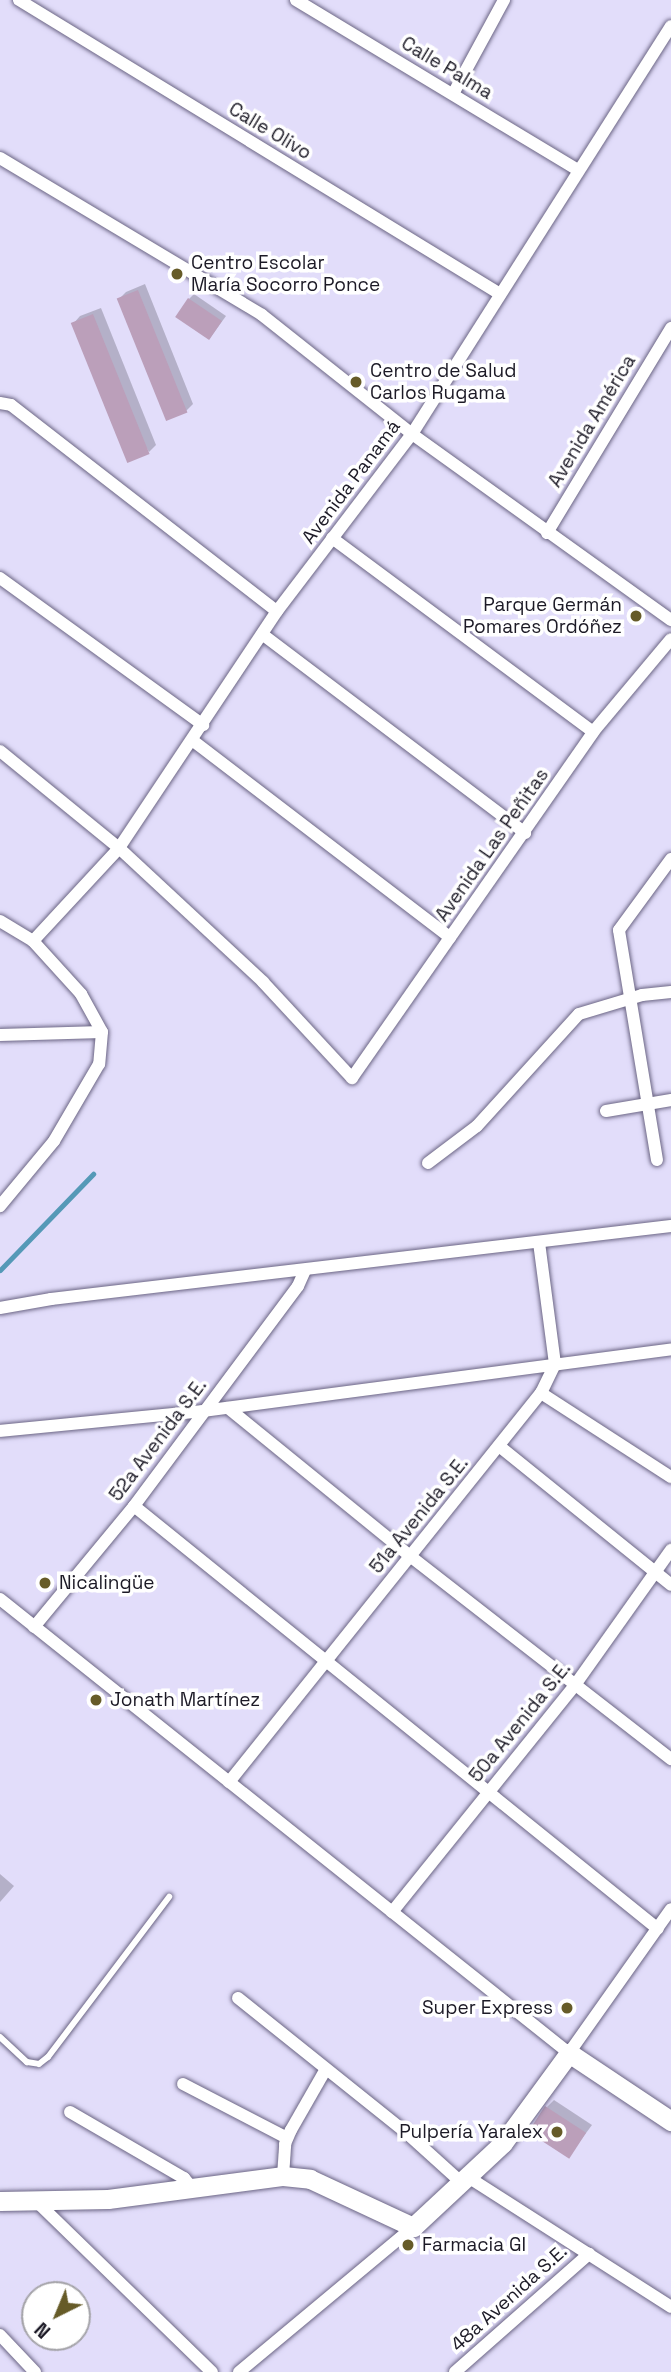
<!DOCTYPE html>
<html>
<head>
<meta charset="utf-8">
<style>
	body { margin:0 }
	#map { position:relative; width:671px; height:2372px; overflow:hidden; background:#e2ddfa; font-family:"Space Grotesk",sans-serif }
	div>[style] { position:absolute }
	.shadow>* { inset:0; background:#0003 }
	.stream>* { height:5px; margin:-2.5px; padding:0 2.5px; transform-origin:2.5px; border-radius:2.5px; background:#5599b7 }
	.building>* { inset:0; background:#bb9fba; transform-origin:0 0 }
	.roads { filter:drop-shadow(0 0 2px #6b6584) drop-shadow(0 0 2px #6b6584) }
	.lane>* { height:6px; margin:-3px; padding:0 3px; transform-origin:3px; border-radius:3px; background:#fff }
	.street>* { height:12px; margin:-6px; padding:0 6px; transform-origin:6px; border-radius:6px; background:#fff }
	.secondary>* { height:19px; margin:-9.5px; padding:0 9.5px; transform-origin:9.5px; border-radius:9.5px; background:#fff }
	.dots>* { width:19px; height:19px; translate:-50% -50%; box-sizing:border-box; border:4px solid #fff; border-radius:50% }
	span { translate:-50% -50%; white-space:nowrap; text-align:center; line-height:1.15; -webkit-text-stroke:7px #fff; paint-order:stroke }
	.street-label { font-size:19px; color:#1c1a26 }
	.poi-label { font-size:19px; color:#1c1a26 }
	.left { translate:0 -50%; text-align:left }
	.right { translate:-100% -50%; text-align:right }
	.north { position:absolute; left:21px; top:2281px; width:70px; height:70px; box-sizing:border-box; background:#fff; border:2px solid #a4a3a8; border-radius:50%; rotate:223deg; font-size:19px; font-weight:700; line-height:28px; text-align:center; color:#1c1a26 }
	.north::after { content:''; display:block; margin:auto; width:24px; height:32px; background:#665b28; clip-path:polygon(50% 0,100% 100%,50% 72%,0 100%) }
</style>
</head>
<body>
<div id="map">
	<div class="shadow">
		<div style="clip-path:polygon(145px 284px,193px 404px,186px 411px,119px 299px,126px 292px)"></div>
		<div style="clip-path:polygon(194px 294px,226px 316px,210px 338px,189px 299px)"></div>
		<div style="clip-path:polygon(101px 308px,156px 445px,149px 452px,73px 324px,80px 316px)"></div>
		<div style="clip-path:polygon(0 1874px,14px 1886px,0 1902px)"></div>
		<div style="clip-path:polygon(554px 2100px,592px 2125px,569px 2156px,547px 2107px)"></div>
	</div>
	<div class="stream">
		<div style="left:0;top:1270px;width:134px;rotate:-45.9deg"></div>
	</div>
	<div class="building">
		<div style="left:138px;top:290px;width:132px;height:23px;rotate:68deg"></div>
		<div style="left:188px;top:298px;width:41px;height:23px;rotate:34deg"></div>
		<div style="left:93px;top:314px;width:151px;height:24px;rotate:68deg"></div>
		<div style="left:545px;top:2106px;width:49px;height:31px;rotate:33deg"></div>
	</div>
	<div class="roads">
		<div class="lane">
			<div style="left:0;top:2037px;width:37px;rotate:43deg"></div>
			<div style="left:27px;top:2062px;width:12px;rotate:9deg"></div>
			<div style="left:39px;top:2064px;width:11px;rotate:-38deg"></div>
			<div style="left:48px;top:2057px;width:201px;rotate:-52.9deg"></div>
		</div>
		<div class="street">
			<div style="left:19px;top:0;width:564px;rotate:31.43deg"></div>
			<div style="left:296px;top:0;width:329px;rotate:31.1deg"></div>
			<div style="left:453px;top:94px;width:107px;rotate:-61.5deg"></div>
			<div style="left:0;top:158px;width:305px;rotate:30.9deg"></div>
			<div style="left:262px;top:315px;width:191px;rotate:38.4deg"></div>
			<div style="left:412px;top:434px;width:319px;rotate:35.7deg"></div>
			<div style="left:0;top:403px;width:11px;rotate:10deg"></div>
			<div style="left:11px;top:405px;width:336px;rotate:37.8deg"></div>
			<div style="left:547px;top:533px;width:240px;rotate:-58.8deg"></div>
			<div style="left:332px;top:538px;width:325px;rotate:36.6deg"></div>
			<div style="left:0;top:578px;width:251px;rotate:35.9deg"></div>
			<div style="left:262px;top:634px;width:330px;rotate:37.1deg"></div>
			<div style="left:192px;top:740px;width:325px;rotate:37.4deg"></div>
			<div style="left:0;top:751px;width:154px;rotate:39.2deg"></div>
			<div style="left:119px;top:848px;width:197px;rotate:42.9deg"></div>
			<div style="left:263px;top:982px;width:131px;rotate:47.2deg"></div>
			<div style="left:352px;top:1078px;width:422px;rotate:-55.1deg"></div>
			<div style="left:593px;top:732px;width:121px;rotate:-50deg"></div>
			<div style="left:0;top:921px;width:39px;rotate:31deg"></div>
			<div style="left:33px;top:941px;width:72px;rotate:47.8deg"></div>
			<div style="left:81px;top:994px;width:43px;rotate:61.1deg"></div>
			<div style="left:102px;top:1032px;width:32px;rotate:95deg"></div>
			<div style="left:99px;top:1064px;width:89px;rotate:120.3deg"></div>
			<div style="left:54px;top:1141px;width:85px;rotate:129.7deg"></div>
			<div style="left:33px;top:941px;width:127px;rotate:-47.2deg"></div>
			<div style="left:119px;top:848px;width:285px;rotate:-56.3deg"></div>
			<div style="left:277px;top:611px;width:223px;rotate:-52.7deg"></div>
			<div style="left:412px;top:434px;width:483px;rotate:-57.6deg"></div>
			<div style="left:0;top:1035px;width:102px;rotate:-1.7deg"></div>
			<div style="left:606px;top:1111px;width:66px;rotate:-9.6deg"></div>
			<div style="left:657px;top:1160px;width:233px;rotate:-99.4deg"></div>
			<div style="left:619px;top:930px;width:88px;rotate:-53.8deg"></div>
			<div style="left:428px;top:1163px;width:61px;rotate:-37.1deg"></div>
			<div style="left:477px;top:1126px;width:151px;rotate:-47.7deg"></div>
			<div style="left:579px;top:1014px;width:66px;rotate:-16.8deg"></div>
			<div style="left:642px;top:995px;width:29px;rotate:-6deg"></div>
			<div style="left:0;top:1308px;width:52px;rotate:-10deg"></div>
			<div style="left:51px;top:1299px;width:624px;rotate:-6.72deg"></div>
			<div style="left:541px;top:1393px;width:155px;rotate:32.9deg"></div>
			<div style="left:228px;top:1408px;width:235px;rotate:39.1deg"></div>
			<div style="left:410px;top:1556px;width:331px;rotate:37.9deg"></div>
			<div style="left:0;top:1431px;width:204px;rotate:-5.6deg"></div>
			<div style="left:203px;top:1411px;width:472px;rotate:-7.5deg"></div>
			<div style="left:499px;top:1446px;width:221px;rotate:38.9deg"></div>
			<div style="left:134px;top:1506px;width:673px;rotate:38.91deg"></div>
			<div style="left:0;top:1599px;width:728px;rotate:38.59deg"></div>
			<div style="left:569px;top:2053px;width:176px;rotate:-54.7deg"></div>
			<div style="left:34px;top:1627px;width:157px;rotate:-50.4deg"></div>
			<div style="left:134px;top:1506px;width:274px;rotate:-53.3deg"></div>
			<div style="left:298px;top:1286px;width:17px;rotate:-66deg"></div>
			<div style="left:229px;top:1782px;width:499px;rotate:-51.3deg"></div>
			<div style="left:541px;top:1393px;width:32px;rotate:-64deg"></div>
			<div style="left:555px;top:1364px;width:123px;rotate:-97.5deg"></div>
			<div style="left:392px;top:1912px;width:292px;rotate:-51.1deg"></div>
			<div style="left:575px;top:1685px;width:166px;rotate:-54.6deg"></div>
			<div style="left:238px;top:1998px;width:221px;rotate:38.7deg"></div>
			<div style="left:410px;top:2136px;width:70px;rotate:42.1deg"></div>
			<div style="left:183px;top:2084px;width:117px;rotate:27.4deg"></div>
			<div style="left:70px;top:2112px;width:132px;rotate:30.1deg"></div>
			<div style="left:184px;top:2178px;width:13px;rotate:51deg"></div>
			<div style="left:283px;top:2176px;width:32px;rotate:-86deg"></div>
			<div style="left:285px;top:2144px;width:15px;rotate:-67deg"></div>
			<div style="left:291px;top:2130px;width:70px;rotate:-60.2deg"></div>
			<div style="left:468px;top:2177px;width:241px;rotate:32.6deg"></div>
			<div style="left:37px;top:2202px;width:244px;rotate:44.2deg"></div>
			<div style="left:0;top:2335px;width:51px;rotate:46.6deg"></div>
			<div style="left:239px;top:2372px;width:226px;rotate:-39.8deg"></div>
			<div style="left:455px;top:2372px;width:179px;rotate:-41.4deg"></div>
		</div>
		<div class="secondary">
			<div style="left:0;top:2201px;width:108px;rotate:-1.1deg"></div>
			<div style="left:108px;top:2199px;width:177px;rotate:-7.5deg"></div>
			<div style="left:283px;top:2176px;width:27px;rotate:6deg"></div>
			<div style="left:310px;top:2179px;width:114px;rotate:25deg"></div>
			<div style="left:413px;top:2227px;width:123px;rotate:-43deg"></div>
			<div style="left:503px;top:2143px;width:112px;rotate:-53.7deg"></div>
			<div style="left:569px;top:2053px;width:123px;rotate:33.7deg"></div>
		</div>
	</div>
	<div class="dots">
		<div style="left:177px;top:274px;background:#665b28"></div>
		<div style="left:356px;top:382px;background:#665b28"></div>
		<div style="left:636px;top:616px;background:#665b28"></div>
		<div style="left:45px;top:1583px;background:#665b28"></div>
		<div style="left:96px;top:1700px;background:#665b28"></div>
		<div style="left:567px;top:2008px;background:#665b28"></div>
		<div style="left:557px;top:2132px;background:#665b28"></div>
		<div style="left:408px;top:2245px;background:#665b28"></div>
	</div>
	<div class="street-label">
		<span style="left:447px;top:68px;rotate:31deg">Calle Palma</span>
		<span style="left:270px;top:131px;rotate:31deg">Calle Olivo</span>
		<span style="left:592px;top:421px;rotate:-59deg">Avenida América</span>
		<span style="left:351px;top:482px;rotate:-53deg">Avenida Panamá</span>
		<span style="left:492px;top:845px;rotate:-55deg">Avenida Las Peñitas</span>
		<span style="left:158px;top:1440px;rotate:-53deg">52a Avenida S.E.</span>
		<span style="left:419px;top:1515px;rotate:-51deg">51a Avenida S.E.</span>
		<span style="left:520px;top:1722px;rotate:-51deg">50a Avenida S.E.</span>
		<span style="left:509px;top:2298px;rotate:-42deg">48a Avenida S.E.</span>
	</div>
	<div class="poi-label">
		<span class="left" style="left:191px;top:274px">Centro Escolar<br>María Socorro Ponce</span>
		<span class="left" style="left:370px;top:382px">Centro de Salud<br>Carlos Rugama</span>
		<span class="right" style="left:622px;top:616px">Parque Germán<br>Pomares Ordóñez</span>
		<span class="left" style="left:59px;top:1583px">Nicalingüe</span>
		<span class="left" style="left:110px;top:1700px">Jonath Martínez</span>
		<span class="right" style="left:553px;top:2008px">Super Express</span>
		<span class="right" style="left:543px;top:2132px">Pulpería Yaralex</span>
		<span class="left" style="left:422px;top:2245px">Farmacia GI</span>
	</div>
	<div class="north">N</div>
</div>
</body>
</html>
